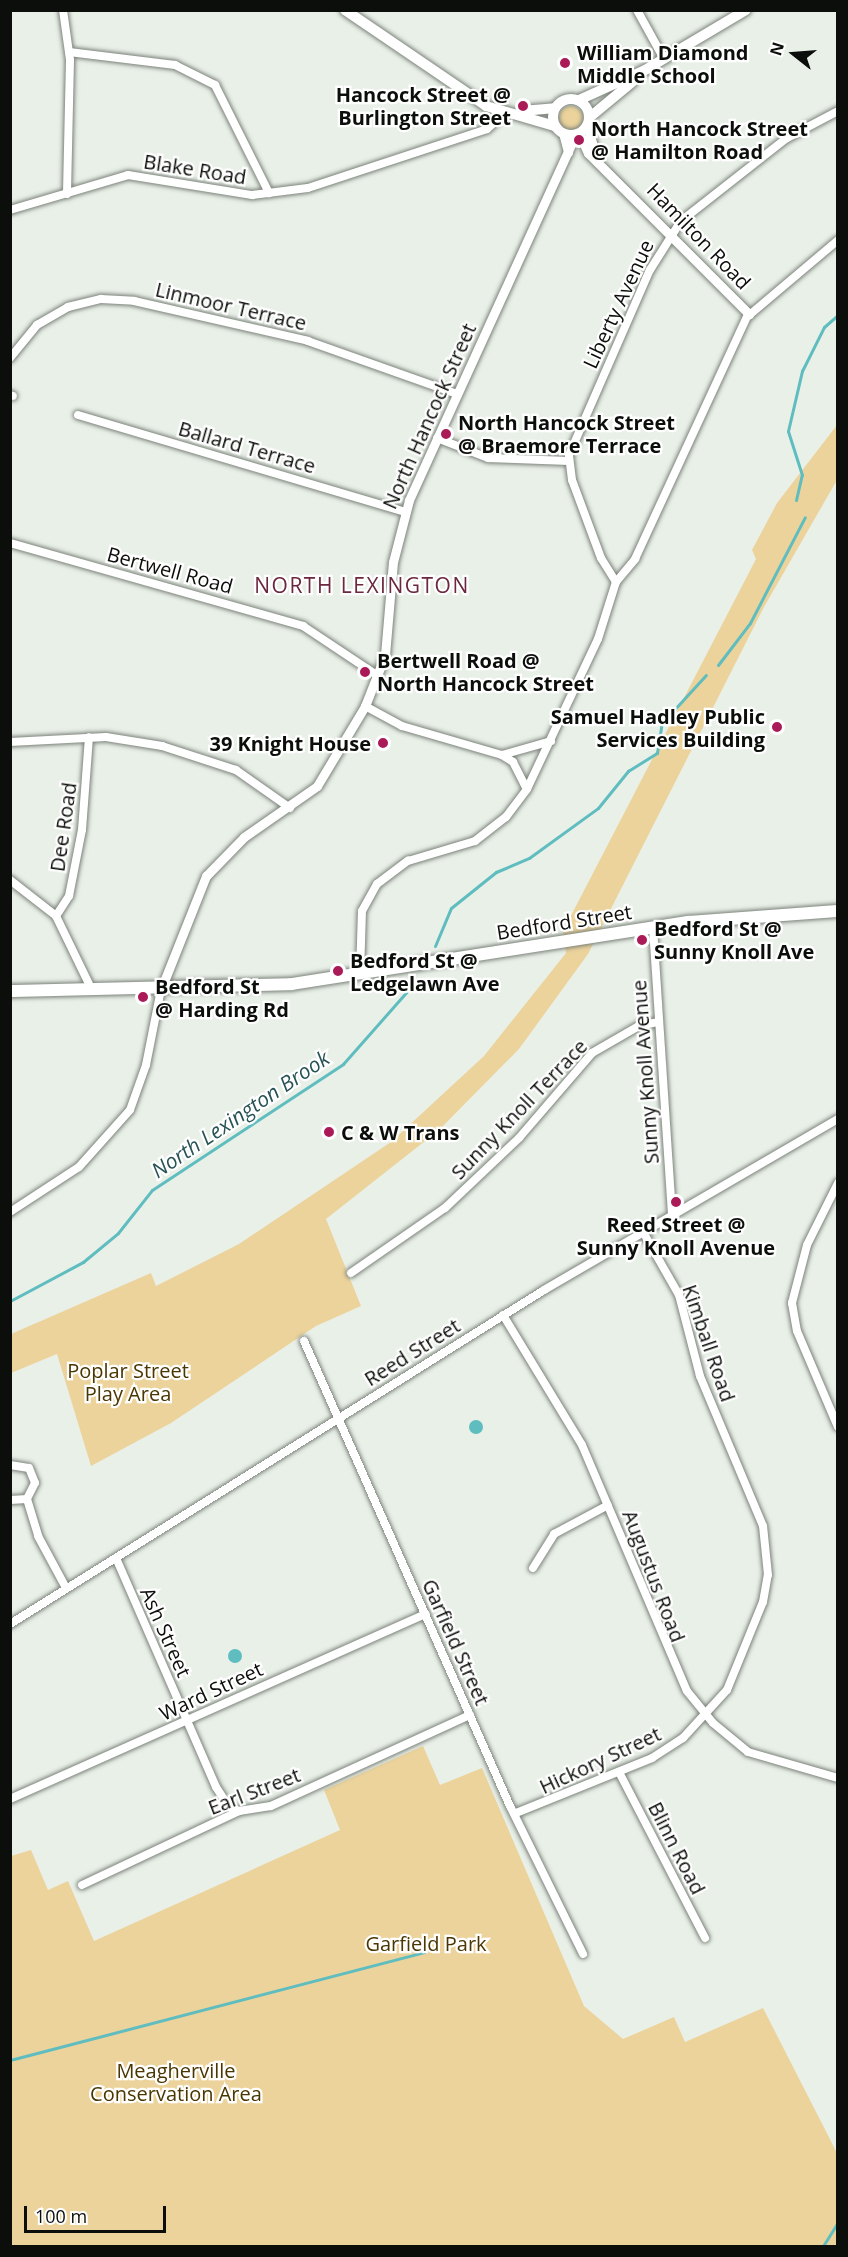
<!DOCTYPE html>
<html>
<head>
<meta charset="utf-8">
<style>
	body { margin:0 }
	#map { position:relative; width:848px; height:2257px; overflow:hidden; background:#e9f0e8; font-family:"Open Sans",sans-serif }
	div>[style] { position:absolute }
	.green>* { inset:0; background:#ecd39c }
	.round { border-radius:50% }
	.water>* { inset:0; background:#5fbdc0 }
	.stream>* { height:3px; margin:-1.5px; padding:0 1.5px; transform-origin:1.5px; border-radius:1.5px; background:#5fbdc0 }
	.roads { filter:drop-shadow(0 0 2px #7c837b) drop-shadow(0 0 2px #7c837b) }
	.minor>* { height:8px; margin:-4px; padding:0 4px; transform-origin:4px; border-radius:4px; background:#fff }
	.tertiary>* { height:9px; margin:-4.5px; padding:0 4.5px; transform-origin:4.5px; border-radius:4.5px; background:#fff }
	.secondary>* { height:10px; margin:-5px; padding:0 5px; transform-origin:5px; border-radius:5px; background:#fff }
	.secondary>.ring { margin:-5px; padding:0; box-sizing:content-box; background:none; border:10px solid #fff; border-radius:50% }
	.primary>* { height:12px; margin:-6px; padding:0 6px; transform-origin:6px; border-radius:6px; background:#fff }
	.dots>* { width:16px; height:16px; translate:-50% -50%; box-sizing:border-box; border:3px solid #fff; border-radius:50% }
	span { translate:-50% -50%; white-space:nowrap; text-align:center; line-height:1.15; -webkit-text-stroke:4.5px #fff; paint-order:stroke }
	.poi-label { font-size:20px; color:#0c0e0b; font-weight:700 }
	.left { translate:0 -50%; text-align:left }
	.right { translate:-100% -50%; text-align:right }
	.street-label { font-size:20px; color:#0c0e0b }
	.park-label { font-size:20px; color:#4a3600 }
	.neighbourhood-label { font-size:21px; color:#6b273e; letter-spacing:1.5px }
	.water-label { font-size:21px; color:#285355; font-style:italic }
	.frame { position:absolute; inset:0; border:12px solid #0c0e0b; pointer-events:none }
	.north { position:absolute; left:764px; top:24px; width:60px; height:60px; -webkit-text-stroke:4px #fff; paint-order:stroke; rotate:287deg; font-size:16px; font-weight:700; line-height:24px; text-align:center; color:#0c0e0b }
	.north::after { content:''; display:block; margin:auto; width:21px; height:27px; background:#0c0e0b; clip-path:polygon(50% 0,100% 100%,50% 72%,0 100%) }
	.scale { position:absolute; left:24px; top:2206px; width:142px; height:27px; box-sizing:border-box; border:3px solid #0c0e0b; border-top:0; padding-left:8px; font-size:18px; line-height:21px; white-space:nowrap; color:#0c0e0b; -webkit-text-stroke:4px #fff; paint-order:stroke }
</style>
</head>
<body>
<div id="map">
	<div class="green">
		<div class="round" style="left:559px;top:106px;width:24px;height:24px"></div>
		<div style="clip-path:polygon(837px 425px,837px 480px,764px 607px,588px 954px,519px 1049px,439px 1130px,326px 1219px,361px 1306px,316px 1326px,171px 1423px,91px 1466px,57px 1354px,11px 1373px,11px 1334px,151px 1273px,156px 1286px,239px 1244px,391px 1142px,484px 1056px,566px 953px,563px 931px,756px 559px,752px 550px,777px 503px)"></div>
		<div style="clip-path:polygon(423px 1746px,440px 1785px,482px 1768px,584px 2006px,623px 2039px,674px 2017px,685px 2042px,763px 2008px,837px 2153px,837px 2246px,11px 2246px,11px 1856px,31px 1850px,48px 1890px,68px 1881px,94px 1941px,340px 1830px,324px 1790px)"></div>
	</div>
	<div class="water">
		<div class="round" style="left:469px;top:1420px;width:14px;height:14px"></div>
		<div class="round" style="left:228px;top:1649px;width:14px;height:14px"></div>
	</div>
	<div class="stream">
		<div style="left:796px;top:500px;width:26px;rotate:-77deg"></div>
		<div style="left:802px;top:475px;width:46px;rotate:-107.7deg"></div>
		<div style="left:788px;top:431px;width:62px;rotate:-76.9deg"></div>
		<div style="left:802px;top:371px;width:49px;rotate:-63.4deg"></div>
		<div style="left:824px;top:327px;width:18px;rotate:-41deg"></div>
		<div style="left:718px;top:665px;width:53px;rotate:-52.7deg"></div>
		<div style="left:750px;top:623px;width:119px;rotate:-62.6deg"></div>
		<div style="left:435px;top:946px;width:41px;rotate:-67.2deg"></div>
		<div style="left:451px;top:908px;width:58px;rotate:-38.7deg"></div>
		<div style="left:496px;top:872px;width:36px;rotate:-23deg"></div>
		<div style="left:529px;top:858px;width:85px;rotate:-35.9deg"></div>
		<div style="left:598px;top:808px;width:48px;rotate:-51deg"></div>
		<div style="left:628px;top:771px;width:34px;rotate:-32deg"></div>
		<div style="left:657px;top:753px;width:30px;rotate:-81deg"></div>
		<div style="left:662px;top:723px;width:65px;rotate:-47.5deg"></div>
		<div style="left:10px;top:1301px;width:83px;rotate:-28.1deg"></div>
		<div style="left:83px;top:1262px;width:45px;rotate:-39.6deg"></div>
		<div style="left:118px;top:1233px;width:55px;rotate:-51.7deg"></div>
		<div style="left:152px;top:1190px;width:229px;rotate:-33.4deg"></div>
		<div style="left:343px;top:1064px;width:112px;rotate:-48.6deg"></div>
		<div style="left:10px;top:2060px;width:429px;rotate:-14.6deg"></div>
		<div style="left:823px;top:2246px;width:28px;rotate:-58deg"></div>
	</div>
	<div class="roads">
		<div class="minor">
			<div style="left:63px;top:10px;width:50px;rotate:82deg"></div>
			<div style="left:70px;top:60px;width:134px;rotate:91.3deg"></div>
			<div style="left:637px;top:10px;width:56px;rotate:61.1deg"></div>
			<div style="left:69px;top:52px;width:107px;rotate:7deg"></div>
			<div style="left:175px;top:65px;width:45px;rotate:26.6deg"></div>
			<div style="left:215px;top:85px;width:121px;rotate:63.4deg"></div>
			<div style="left:10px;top:210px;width:123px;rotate:-16.5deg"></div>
			<div style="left:128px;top:175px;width:126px;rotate:9.2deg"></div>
			<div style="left:252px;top:195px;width:56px;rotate:-7.1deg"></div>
			<div style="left:308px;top:188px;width:188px;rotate:-18.2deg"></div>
			<div style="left:487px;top:129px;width:25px;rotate:-42deg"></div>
			<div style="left:10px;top:358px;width:43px;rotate:-50.7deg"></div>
			<div style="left:37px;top:325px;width:36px;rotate:-30deg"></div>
			<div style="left:68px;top:307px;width:34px;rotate:-14deg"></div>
			<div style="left:101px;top:299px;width:33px;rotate:3deg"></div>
			<div style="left:134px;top:301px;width:179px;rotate:12.9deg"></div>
			<div style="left:308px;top:341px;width:158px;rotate:19.6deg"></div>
			<div style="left:10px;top:395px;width:3px;rotate:18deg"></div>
			<div style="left:78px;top:415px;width:341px;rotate:16.5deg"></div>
			<div style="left:437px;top:438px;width:55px;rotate:21.4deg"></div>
			<div style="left:488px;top:458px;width:81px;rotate:2.1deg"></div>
			<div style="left:10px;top:543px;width:305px;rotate:15.8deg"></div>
			<div style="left:303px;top:626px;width:90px;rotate:33.7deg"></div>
			<div style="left:616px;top:582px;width:28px;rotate:-122deg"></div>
			<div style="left:601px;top:558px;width:83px;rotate:-110.4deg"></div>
			<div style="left:572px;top:480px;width:25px;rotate:-97deg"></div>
			<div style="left:569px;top:455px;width:202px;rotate:-66.4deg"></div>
			<div style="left:650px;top:270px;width:58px;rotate:-57.7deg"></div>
			<div style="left:681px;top:221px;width:135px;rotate:-38.1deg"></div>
			<div style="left:787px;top:138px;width:58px;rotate:-27.9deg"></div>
			<div style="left:365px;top:706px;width:42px;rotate:28.4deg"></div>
			<div style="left:402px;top:726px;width:104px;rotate:16.2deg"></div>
			<div style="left:502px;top:755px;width:13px;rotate:32deg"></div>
			<div style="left:513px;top:762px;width:30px;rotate:63deg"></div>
			<div style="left:10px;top:742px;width:96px;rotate:-3deg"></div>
			<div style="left:106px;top:737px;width:57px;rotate:9.1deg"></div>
			<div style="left:162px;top:746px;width:78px;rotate:18deg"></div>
			<div style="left:236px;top:770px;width:66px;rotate:35.1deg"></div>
			<div style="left:502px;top:755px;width:51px;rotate:-15.9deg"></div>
			<div style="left:10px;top:880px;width:58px;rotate:38deg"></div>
			<div style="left:56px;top:916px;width:82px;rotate:64.1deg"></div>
			<div style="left:56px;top:916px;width:24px;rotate:-57deg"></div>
			<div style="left:69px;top:896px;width:67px;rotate:-78.9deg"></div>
			<div style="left:82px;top:830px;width:93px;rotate:-85.7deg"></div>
			<div style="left:653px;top:928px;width:287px;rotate:86.2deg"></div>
			<div style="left:360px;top:974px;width:63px;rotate:-88.2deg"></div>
			<div style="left:362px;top:911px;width:31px;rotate:-61deg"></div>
			<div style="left:377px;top:884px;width:39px;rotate:-37deg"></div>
			<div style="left:408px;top:861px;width:70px;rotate:-16.6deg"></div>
			<div style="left:475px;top:841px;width:39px;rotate:-38deg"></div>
			<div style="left:506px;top:817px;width:35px;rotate:-53deg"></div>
			<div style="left:527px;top:789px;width:166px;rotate:-64.7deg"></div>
			<div style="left:598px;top:639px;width:60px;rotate:-72.5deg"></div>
			<div style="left:616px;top:582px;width:30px;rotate:-50deg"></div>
			<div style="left:635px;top:559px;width:267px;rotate:-65.2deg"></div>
			<div style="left:747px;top:317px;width:119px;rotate:-40.2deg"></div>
			<div style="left:838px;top:1183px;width:69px;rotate:116.6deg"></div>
			<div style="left:807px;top:1245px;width:60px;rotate:104.5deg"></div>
			<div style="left:792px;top:1303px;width:28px;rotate:80deg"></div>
			<div style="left:797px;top:1331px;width:104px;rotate:66.9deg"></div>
			<div style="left:10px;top:1212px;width:82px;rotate:-33.1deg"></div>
			<div style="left:79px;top:1167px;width:76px;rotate:-48.2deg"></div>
			<div style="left:130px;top:1110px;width:48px;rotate:-70.4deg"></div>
			<div style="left:146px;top:1065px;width:77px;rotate:-78.8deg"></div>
			<div style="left:351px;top:1273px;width:114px;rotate:-34.7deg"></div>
			<div style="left:445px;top:1208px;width:102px;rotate:-43.4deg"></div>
			<div style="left:519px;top:1138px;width:112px;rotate:-49.3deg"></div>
			<div style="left:592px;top:1053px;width:54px;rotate:-29.9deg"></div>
			<div style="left:639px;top:1026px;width:19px;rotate:-12deg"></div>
			<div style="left:503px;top:1315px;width:152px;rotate:58.7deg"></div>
			<div style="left:582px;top:1445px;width:267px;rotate:66.9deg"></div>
			<div style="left:687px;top:1691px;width:41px;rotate:50.9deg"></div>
			<div style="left:713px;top:1723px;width:45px;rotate:39.6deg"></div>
			<div style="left:748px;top:1752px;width:94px;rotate:16.1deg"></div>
			<div style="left:304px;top:1341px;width:509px;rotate:66.11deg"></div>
			<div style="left:510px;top:1806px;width:165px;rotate:63.7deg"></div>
			<div style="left:10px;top:1465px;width:19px;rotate:9deg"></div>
			<div style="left:29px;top:1468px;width:16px;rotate:68deg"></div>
			<div style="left:35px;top:1483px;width:18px;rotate:117deg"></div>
			<div style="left:27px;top:1499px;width:17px;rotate:177deg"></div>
			<div style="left:27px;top:1499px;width:39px;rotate:73deg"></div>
			<div style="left:38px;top:1536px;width:59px;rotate:61.7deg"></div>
			<div style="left:116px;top:1558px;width:250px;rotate:66.4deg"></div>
			<div style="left:216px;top:1787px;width:24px;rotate:57deg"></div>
			<div style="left:229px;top:1807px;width:11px;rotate:22deg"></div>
			<div style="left:533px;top:1568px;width:40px;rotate:-58deg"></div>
			<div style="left:554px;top:1534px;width:61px;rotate:-28.2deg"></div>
			<div style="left:10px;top:1624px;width:630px;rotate:-32.02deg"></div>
			<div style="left:544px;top:1290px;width:340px;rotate:-30.2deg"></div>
			<div style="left:619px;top:1772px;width:187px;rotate:62.6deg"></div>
			<div style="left:10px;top:1799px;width:455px;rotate:-24deg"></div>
			<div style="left:516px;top:1813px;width:147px;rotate:-22deg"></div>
			<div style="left:652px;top:1758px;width:37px;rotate:-33deg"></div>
			<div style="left:683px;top:1738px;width:65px;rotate:-47.5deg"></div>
			<div style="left:727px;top:1690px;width:95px;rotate:-67.8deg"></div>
			<div style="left:763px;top:1602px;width:27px;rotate:-80deg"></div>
			<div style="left:768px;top:1575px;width:49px;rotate:-95.8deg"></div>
			<div style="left:763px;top:1526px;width:163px;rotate:-112.8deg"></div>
			<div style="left:700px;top:1376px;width:84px;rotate:-104.5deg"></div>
			<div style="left:679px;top:1295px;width:73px;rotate:-119.7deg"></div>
			<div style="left:82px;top:1885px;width:174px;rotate:-25.2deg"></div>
			<div style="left:239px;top:1811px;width:32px;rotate:-9deg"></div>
			<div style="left:271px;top:1806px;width:219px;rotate:-24.6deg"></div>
		</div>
		<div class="tertiary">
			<div style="left:587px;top:126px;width:34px;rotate:73deg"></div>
			<div style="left:563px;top:133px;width:20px;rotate:75deg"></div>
			<div style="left:579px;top:133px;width:22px;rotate:66deg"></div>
			<div style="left:588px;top:153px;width:228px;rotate:45deg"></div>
			<div style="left:161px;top:989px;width:122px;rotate:-68.3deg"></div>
			<div style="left:206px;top:876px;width:54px;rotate:-45.7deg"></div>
			<div style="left:244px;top:837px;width:89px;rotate:-34.9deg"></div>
			<div style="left:317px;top:786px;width:93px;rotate:-59deg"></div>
			<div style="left:365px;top:706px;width:55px;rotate:-68.6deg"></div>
			<div style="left:385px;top:655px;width:93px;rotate:-85.1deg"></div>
			<div style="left:393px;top:562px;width:64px;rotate:-75.5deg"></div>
			<div style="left:409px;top:500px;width:402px;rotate:-65.5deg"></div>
		</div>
		<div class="secondary">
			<div style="left:345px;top:10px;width:171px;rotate:34.2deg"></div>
			<div style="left:486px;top:106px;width:72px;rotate:16.2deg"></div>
			<div class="ring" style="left:553px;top:99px;width:26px;height:26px"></div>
			<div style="left:579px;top:100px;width:72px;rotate:-24.4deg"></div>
			<div style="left:645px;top:70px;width:117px;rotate:-30.7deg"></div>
			<div style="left:522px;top:111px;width:33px;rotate:-5deg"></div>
			<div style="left:590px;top:117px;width:55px;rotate:-39.8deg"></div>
		</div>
		<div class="primary">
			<div style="left:10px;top:991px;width:282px;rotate:-1.4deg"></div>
			<div style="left:292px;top:984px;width:401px;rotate:-8.9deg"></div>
			<div style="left:688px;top:922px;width:150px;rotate:-4.2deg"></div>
		</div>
	</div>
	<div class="dots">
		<div style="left:565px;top:63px;background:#a91a57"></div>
		<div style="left:523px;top:106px;background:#a91a57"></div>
		<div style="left:579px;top:140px;background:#a91a57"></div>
		<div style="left:446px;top:434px;background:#a91a57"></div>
		<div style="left:365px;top:672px;background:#a91a57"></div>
		<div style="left:777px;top:727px;background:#a91a57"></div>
		<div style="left:383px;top:743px;background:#a91a57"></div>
		<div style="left:642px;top:940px;background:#a91a57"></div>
		<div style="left:338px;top:971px;background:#a91a57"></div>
		<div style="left:143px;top:997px;background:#a91a57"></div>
		<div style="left:329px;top:1132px;background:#a91a57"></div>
		<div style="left:676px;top:1202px;background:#a91a57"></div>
	</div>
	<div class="poi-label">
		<span class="left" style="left:577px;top:64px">William Diamond<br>Middle School</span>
		<span class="right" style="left:511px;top:106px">Hancock Street @<br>Burlington Street</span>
		<span class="left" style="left:591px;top:140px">North Hancock Street<br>@ Hamilton Road</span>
		<span class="left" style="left:458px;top:434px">North Hancock Street<br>@ Braemore Terrace</span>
		<span class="left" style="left:377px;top:672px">Bertwell Road @<br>North Hancock Street</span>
		<span class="right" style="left:765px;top:728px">Samuel Hadley Public<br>Services Building</span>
		<span class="right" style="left:371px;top:743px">39 Knight House</span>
		<span class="left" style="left:654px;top:940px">Bedford St @<br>Sunny Knoll Ave</span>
		<span class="left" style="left:350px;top:972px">Bedford St @<br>Ledgelawn Ave</span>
		<span class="left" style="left:155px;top:998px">Bedford St<br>@ Harding Rd</span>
		<span class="left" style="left:341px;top:1132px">C &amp; W Trans</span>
		<span style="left:676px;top:1236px">Reed Street @<br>Sunny Knoll Avenue</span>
	</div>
	<div class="street-label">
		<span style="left:195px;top:169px;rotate:9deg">Blake Road</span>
		<span style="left:699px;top:236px;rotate:46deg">Hamilton Road</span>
		<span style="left:618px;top:304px;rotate:-65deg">Liberty Avenue</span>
		<span style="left:231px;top:306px;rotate:13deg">Linmoor Terrace</span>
		<span style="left:429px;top:416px;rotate:-66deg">North Hancock Street</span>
		<span style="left:247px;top:447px;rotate:16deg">Ballard Terrace</span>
		<span style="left:170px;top:570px;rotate:15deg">Bertwell Road</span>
		<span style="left:63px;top:827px;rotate:-82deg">Dee Road</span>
		<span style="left:564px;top:922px;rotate:-9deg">Bedford Street</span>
		<span style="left:645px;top:1072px;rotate:-94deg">Sunny Knoll Avenue</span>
		<span style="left:519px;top:1109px;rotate:-46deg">Sunny Knoll Terrace</span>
		<span style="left:709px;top:1343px;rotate:71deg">Kimball Road</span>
		<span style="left:412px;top:1352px;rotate:-32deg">Reed Street</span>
		<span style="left:654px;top:1576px;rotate:69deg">Augustus Road</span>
		<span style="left:166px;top:1632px;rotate:66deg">Ash Street</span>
		<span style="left:456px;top:1642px;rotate:66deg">Garfield Street</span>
		<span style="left:211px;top:1691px;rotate:-25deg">Ward Street</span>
		<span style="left:600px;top:1760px;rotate:-25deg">Hickory Street</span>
		<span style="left:254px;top:1791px;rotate:-21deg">Earl Street</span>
		<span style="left:677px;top:1848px;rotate:63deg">Blinn Road</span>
	</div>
	<div class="park-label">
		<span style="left:128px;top:1382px">Poplar Street<br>Play Area</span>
		<span style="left:426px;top:1943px">Garfield Park</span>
		<span style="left:176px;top:2082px">Meagherville<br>Conservation Area</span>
	</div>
	<div class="neighbourhood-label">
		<span style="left:362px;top:585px">NORTH LEXINGTON</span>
	</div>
	<div class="water-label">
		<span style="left:240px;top:1114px;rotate:-34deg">North Lexington Brook</span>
	</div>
	<div class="frame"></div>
	<div class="north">N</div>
	<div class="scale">100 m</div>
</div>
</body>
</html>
